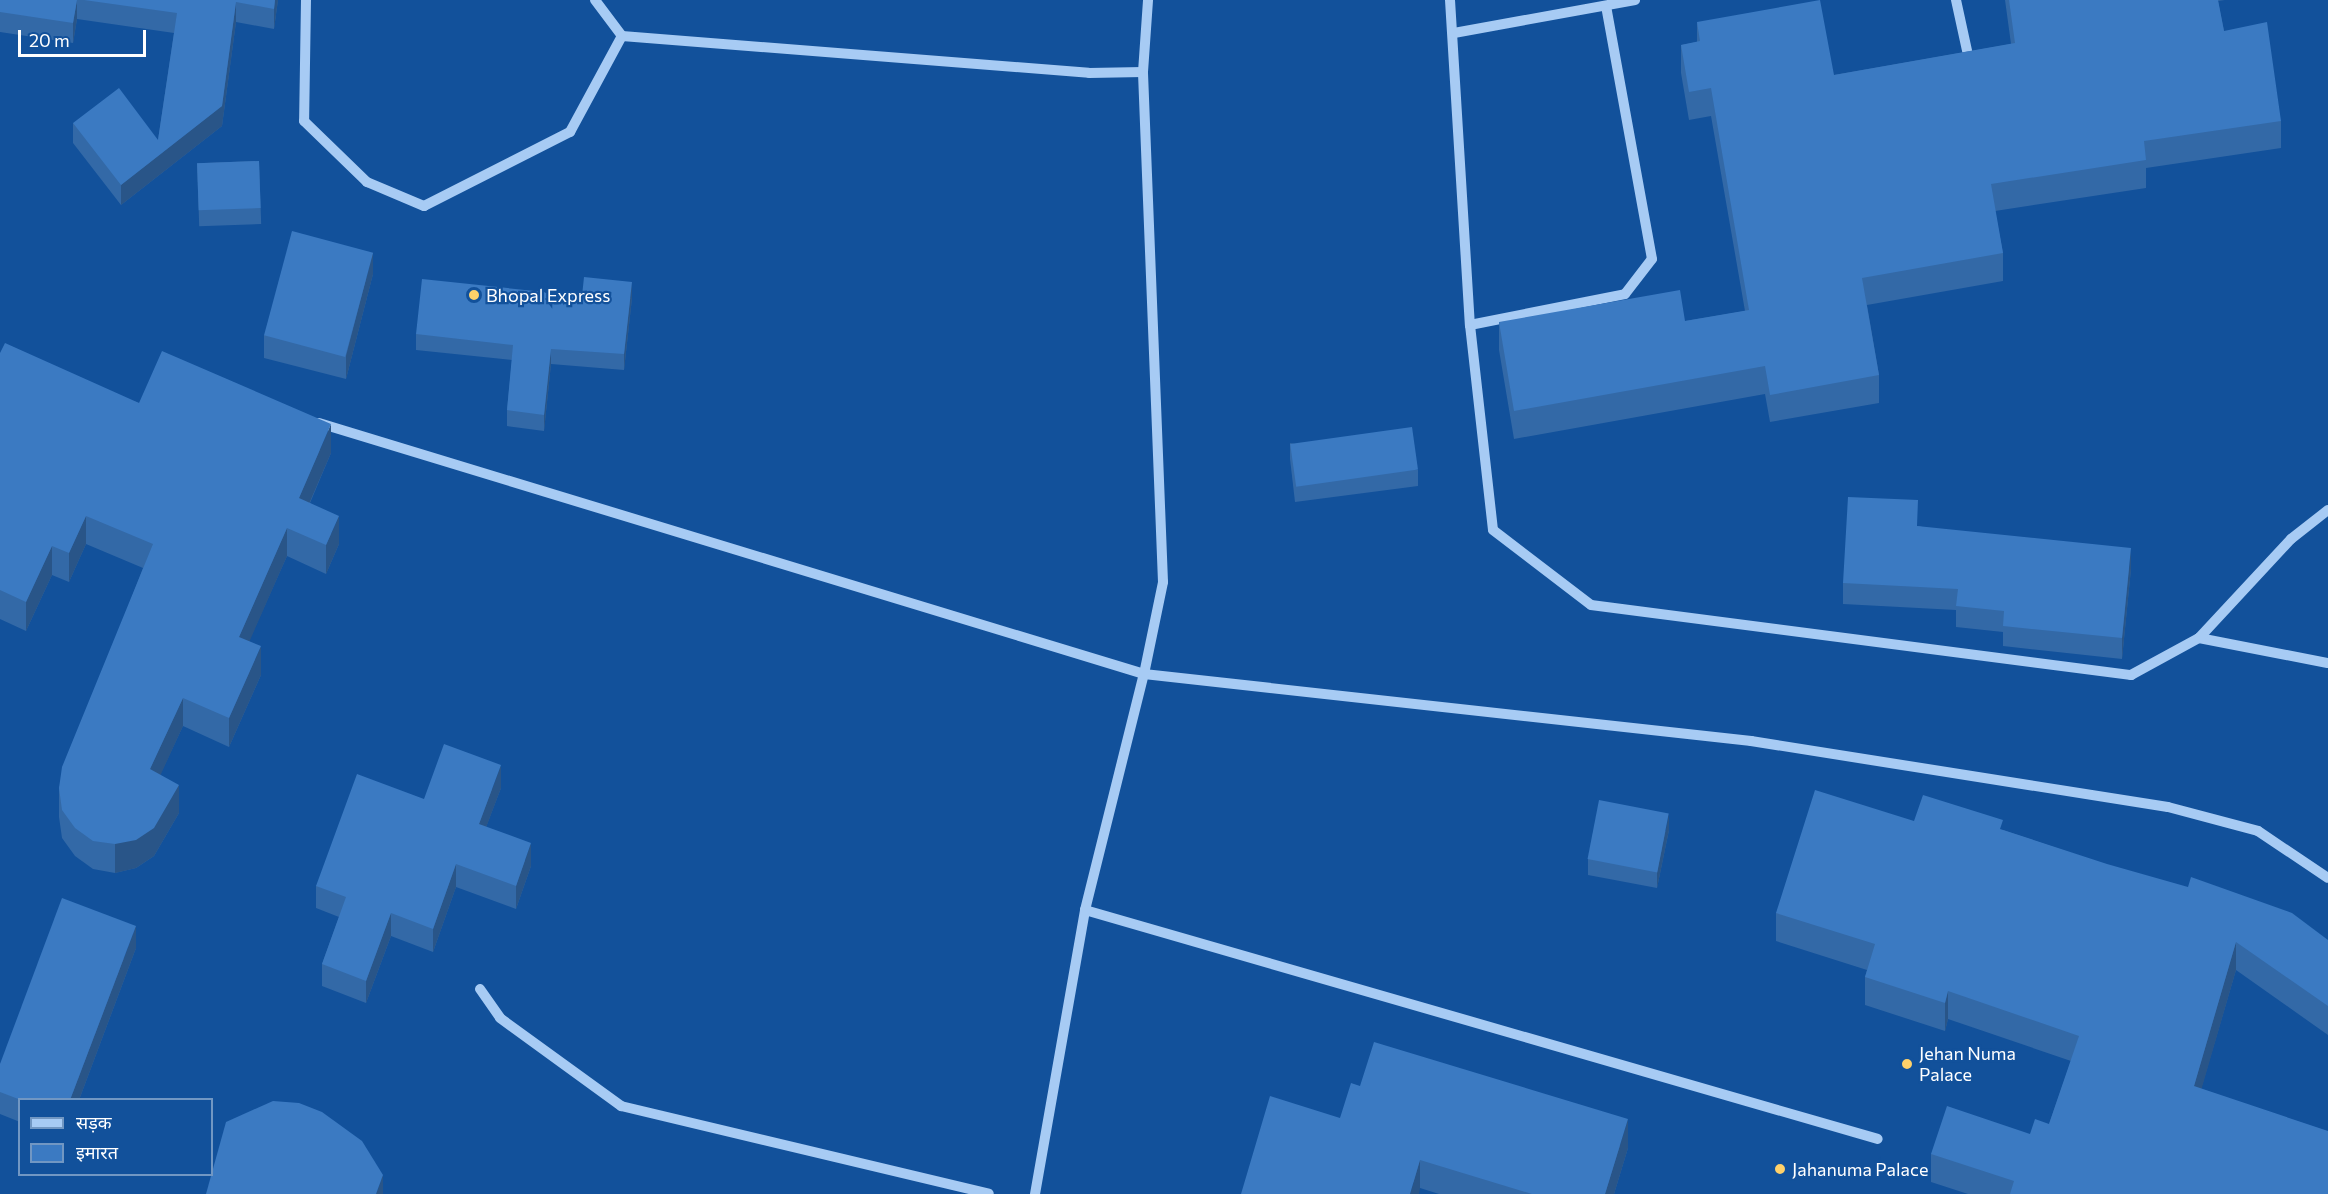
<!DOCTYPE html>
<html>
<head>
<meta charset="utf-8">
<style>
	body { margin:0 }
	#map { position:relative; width:2328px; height:1194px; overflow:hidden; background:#12519b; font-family:Commissioner,"Noto Sans Devanagari",sans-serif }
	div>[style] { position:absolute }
	.minor>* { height:10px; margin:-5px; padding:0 5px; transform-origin:5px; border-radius:5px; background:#a7cbf4 }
	.wall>* { inset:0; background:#3369a7; transform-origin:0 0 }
	.shaded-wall>* { inset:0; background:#295588 }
	.building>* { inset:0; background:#3b7ac2; transform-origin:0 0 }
	.dots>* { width:16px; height:16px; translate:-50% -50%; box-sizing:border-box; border:3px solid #12519b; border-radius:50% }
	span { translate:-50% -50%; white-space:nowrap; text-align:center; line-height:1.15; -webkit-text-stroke:4.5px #12519b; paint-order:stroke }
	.poi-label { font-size:18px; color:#fff }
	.left { translate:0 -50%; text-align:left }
	.legend { position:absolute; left:18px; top:1098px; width:195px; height:78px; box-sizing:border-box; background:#12519b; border:2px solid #7197c3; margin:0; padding:8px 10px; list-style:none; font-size:18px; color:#fff }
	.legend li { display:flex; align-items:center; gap:12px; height:30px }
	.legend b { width:30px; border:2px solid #7197c3 }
	.scale { position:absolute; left:18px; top:30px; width:128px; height:27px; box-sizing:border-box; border:3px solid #fff; border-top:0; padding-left:8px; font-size:18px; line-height:21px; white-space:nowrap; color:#fff; -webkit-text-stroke:4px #12519b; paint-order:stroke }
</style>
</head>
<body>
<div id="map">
	<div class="minor">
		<div style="left:306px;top:0;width:121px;rotate:90.9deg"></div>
		<div style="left:304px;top:121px;width:88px;rotate:44.1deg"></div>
		<div style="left:367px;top:182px;width:62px;rotate:22.8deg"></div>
		<div style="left:424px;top:206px;width:164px;rotate:-26.9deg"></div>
		<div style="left:570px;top:132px;width:109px;rotate:-61.6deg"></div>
		<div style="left:595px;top:0;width:45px;rotate:53.1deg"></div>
		<div style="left:622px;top:36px;width:468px;rotate:4.5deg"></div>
		<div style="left:1089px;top:73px;width:54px;rotate:-1.1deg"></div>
		<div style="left:1450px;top:0;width:326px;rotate:86.5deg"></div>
		<div style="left:1470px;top:325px;width:206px;rotate:83.6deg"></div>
		<div style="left:1493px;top:530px;width:123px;rotate:37.4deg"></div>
		<div style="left:1591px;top:605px;width:545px;rotate:7.39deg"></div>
		<div style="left:2131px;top:675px;width:77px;rotate:-28.6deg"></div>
		<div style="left:2199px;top:638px;width:131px;rotate:11deg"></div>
		<div style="left:1956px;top:0;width:66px;rotate:77.7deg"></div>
		<div style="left:1454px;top:33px;width:184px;rotate:-10.3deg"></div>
		<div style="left:1470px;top:325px;width:158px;rotate:-11.3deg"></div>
		<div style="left:1625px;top:294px;width:44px;rotate:-52.4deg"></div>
		<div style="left:1652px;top:259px;width:256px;rotate:-100.3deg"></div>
		<div style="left:319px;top:423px;width:862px;rotate:16.92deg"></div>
		<div style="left:1144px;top:674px;width:611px;rotate:6.3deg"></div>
		<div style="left:1751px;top:741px;width:422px;rotate:9deg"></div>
		<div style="left:2168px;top:807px;width:93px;rotate:14.9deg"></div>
		<div style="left:2258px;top:831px;width:84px;rotate:33.9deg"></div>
		<div style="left:2199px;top:638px;width:135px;rotate:-47.1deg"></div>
		<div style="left:2291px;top:539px;width:47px;rotate:-38.1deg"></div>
		<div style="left:1085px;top:910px;width:825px;rotate:16.11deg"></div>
		<div style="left:480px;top:989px;width:35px;rotate:55deg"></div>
		<div style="left:500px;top:1018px;width:150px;rotate:36deg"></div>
		<div style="left:621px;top:1106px;width:378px;rotate:13.4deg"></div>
		<div style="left:1035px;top:1194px;width:288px;rotate:-80deg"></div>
		<div style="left:1085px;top:910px;width:243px;rotate:-76deg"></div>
		<div style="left:1144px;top:674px;width:94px;rotate:-78.3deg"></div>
		<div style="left:1163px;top:582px;width:510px;rotate:-92.25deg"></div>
		<div style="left:1143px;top:72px;width:72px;rotate:-86deg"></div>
	</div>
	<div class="wall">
		<div style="clip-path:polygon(0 0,278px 0,274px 29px,236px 22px,222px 126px,121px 205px,73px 143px,73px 123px,158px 140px,174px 33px,77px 19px,73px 43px,0 32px)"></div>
		<div style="clip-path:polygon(2005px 0,2225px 0,2218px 1px,2224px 31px,2281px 121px,2281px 148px,2146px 168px,2146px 188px,1995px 211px,2003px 253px,2003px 281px,1867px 305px,1879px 375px,1879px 403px,1770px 422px,1765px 394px,1514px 439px,1499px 350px,1499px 322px,1685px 321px,1745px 311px,1711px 116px,1689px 120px,1681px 73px,1681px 45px,1697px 42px,1697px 22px,1834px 75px,2011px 44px)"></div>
		<div style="left:259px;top:161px;width:63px;height:62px;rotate:88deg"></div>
		<div style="clip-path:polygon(373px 274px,346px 379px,264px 358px,264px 335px)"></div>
		<div style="clip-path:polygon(582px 296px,632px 298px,624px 370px,551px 364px,544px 431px,507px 426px,507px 410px,512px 360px,416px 350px,416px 334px)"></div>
		<div style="clip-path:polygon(0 353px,139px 403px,331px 453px,310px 503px,339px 544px,326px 574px,287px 556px,249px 641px,261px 675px,229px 747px,183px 726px,160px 775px,179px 813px,154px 856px,136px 868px,115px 873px,93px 869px,75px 856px,62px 838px,59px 817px,59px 788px,143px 568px,86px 544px,69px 582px,52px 575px,26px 631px,0 619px)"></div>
		<div style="clip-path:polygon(1290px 443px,1418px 470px,1418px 486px,1295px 502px,1290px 459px)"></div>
		<div style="clip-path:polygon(1918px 526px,2131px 569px,2122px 659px,2003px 646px,2003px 632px,1956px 627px,1956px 610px,1843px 604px,1843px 583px)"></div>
		<div style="clip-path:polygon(501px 788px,486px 827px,531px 866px,516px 909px,456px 887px,433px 952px,391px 936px,366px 1003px,322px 986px,322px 964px,339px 917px,316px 908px,316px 886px,424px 799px)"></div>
		<div style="clip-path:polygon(1914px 821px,2003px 830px,2328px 940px,2328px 1035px,2236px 970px,2201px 1089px,2328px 1194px,1968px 1194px,1931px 1182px,1931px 1154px,2030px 1134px,2049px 1124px,2071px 1061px,1948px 1019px,1945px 1031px,1865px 1005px,1865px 977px,1867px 970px,1776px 941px,1776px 913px)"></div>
		<div style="clip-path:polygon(1669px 830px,1657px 888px,1588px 875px,1588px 859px)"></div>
		<div style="clip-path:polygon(136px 948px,79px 1100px,20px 1100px,20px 1122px,0 1114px,0 1064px)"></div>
		<div style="clip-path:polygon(1360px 1086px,1628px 1148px,1614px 1194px,1439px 1194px,1420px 1188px,1340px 1118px)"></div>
	</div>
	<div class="shaded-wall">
		<div style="clip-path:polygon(77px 0,77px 19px,73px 43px,73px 23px)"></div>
		<div style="clip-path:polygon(275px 0,278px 0,274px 29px,274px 9px)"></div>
		<div style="clip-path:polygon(236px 2px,236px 22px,222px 126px,121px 205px,121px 185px,222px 106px)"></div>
		<div style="clip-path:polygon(373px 252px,373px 274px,346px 379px,346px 356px)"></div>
		<div style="clip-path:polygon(632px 282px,632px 298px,624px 370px,624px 354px)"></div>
		<div style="clip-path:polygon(551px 349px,551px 364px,544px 431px,544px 415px)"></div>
		<div style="clip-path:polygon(331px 424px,331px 453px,299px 527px,299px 498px)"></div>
		<div style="clip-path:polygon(86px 516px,86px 544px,69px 582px,69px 553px)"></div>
		<div style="clip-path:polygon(339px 516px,339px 544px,326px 574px,326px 545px)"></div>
		<div style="clip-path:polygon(287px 528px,287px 556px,239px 665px,239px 637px)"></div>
		<div style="clip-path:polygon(52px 546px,52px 575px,26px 631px,26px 602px)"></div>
		<div style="clip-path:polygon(2131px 548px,2131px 569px,2122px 659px,2122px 638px)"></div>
		<div style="clip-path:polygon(261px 646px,261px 675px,229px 747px,229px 718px)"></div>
		<div style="clip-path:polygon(183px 698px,183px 726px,150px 798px,150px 769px)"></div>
		<div style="clip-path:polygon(501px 765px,501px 788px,479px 846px,479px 824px)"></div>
		<div style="clip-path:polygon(179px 785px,179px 813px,154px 856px,136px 868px,115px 873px,115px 844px)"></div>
		<div style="clip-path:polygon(1669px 814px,1669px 830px,1657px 888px,1657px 872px)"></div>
		<div style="clip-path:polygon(531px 843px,531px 866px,516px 909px,516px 886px)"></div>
		<div style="clip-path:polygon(456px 864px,456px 887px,433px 952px,433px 929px)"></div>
		<div style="clip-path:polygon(391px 913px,391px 936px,366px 1003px,366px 981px)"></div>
		<div style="clip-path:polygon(136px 926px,136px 948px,79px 1100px,70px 1100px)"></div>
		<div style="clip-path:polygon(2236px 942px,2236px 970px,2194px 1115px,2194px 1086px)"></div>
		<div style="clip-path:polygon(1948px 991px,1948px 1019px,1945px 1031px,1945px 1003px)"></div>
		<div style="clip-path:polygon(1628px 1119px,1628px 1148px,1614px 1194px,1605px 1194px)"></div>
		<div style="clip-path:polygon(1420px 1160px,1420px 1188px,1419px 1194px,1410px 1194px)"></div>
		<div style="clip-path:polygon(383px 1175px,383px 1194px,376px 1194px)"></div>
	</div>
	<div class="building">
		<div style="clip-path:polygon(0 0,77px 0,73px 23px,0 12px)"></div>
		<div style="clip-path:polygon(84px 0,275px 0,274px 9px,236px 2px,222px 106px,121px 185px,73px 123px,119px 88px,158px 140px,177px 13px)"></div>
		<div style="clip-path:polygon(1820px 0,1834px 75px,2015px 43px,2009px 0,2218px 0,2224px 31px,2267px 22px,2281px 121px,2144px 141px,2146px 160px,1991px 184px,2003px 253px,1862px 278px,1879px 375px,1770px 395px,1765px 366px,1514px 411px,1499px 322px,1680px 290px,1685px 321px,1749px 310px,1711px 88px,1689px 92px,1681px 45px,1700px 41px,1697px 22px)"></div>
		<div style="left:259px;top:161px;width:47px;height:62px;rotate:88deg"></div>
		<div style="left:292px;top:231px;width:84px;height:108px;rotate:15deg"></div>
		<div style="clip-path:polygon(584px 277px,632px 282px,624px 354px,551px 349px,544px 415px,507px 410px,513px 345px,416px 334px,422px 279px,582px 296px)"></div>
		<div style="clip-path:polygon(5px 343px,139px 403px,162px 351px,331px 424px,299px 498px,339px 516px,326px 545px,287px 528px,239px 637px,261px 646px,229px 718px,183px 698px,150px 769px,179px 785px,154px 828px,136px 840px,115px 844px,93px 841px,75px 828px,62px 810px,59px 788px,62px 767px,153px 544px,86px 516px,69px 553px,52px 546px,26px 602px,0 590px,0 353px)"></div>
		<div style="left:1412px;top:427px;width:43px;height:123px;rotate:82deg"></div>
		<div style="clip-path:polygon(1848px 497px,1918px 500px,1917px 526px,2131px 548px,2122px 638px,2003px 626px,2004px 611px,1956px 606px,1958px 589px,1843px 583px)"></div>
		<div style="clip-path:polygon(444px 744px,501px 765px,479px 824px,531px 843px,516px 886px,456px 864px,433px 929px,391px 913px,366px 981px,322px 964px,346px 897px,316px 886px,357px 774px,424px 799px)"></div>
		<div style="clip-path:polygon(1815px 790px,1914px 821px,1923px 795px,2003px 820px,2000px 829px,2107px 864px,2188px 887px,2191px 877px,2292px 913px,2328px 940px,2328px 1006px,2236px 942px,2194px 1086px,2328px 1131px,2328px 1194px,2010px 1194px,2014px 1181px,1931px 1154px,1947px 1106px,2030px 1134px,2035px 1119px,2049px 1124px,2079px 1036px,1948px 991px,1945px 1003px,1865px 977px,1875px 944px,1776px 913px)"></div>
		<div style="left:1599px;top:800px;width:71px;height:60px;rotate:11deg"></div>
		<div style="clip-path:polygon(62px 898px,136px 926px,70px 1100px,21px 1100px,0 1092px,0 1064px)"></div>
		<div style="clip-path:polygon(1374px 1042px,1628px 1119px,1605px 1194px,1532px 1194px,1420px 1160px,1410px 1194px,1241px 1194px,1270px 1096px,1340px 1118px,1351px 1083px,1360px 1086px)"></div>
		<div style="clip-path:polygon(273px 1101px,299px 1103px,322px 1112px,362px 1141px,383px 1175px,376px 1194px,206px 1194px,226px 1122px)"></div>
	</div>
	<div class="dots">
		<div style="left:474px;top:295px;background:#ffd16a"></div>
		<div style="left:1907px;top:1064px;background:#ffd16a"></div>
		<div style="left:1780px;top:1169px;background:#ffd16a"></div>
	</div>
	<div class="poi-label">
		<span class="left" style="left:486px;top:295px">Bhopal Express</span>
		<span class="left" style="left:1919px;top:1064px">Jehan Numa<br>Palace</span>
		<span class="left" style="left:1792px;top:1169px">Jahanuma Palace</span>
	</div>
	<ul class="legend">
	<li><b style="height:8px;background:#a7cbf4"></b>सड़क</li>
	<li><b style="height:16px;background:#3b7ac2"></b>इमारत</li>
	</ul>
	<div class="scale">20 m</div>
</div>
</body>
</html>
